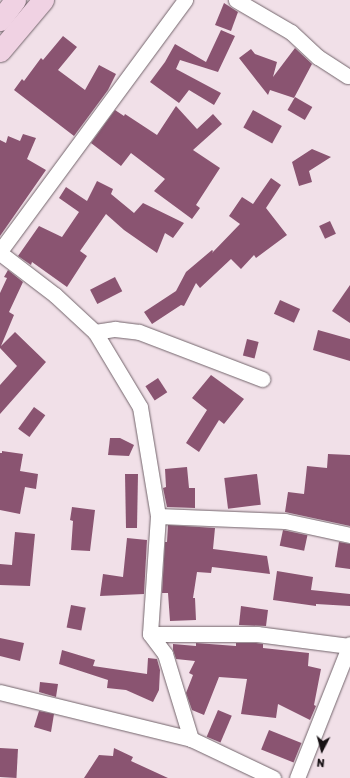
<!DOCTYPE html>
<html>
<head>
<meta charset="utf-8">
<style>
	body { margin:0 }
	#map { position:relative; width:350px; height:778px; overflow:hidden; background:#f1e0e8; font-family:Rubik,sans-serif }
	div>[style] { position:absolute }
	.building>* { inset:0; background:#8a5471; transform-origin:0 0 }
	.roads { filter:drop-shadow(0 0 1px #73656c) drop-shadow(0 0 1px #73656c) }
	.street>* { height:15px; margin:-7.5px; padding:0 7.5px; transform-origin:7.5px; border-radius:7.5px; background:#fff }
	.secondary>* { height:21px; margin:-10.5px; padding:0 10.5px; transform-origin:10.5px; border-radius:10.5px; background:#f0d2e3 }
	span { translate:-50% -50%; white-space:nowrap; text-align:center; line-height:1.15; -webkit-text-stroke:3px #f1e0e8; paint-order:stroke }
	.north { position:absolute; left:302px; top:730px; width:40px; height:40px; -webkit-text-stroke:3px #f1e0e8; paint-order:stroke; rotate:186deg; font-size:11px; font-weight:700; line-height:16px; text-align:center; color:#181215 }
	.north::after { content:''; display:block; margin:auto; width:14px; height:18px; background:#181215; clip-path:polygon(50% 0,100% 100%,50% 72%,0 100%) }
</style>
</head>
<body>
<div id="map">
	<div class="building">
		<div style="clip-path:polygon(224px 3px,238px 12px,231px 31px,215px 25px)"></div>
		<div style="clip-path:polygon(221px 30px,235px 36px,218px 72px,180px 60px,176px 69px,221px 93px,214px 105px,189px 90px,179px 103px,150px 82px,165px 62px,175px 44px,206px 62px)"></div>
		<div style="clip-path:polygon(63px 36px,77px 47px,58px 70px,85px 90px,99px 65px,116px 74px,108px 90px,74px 136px,14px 90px,22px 79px,24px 81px,41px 58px,43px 60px)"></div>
		<div style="clip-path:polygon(295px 48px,312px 64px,294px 98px,270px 90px,268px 95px,239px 58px,251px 49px,255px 54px,277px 62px,273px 77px)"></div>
		<div style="left:295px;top:97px;width:20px;height:15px;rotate:30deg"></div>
		<div style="clip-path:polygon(176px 106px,197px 129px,213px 114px,222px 124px,193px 150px,220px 168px,196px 205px,200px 208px,192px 219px,154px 191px,165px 179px,131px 153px,121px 166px,91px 143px,115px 110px,124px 116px,125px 114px,157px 135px)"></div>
		<div style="left:253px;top:110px;width:33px;height:20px;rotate:29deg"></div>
		<div style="clip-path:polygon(23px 134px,36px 138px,27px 159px,46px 170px,0 236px,0 140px,6px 143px,8px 136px,20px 141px)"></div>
		<div style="clip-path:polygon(312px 149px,331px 157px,309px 171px,312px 182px,299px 186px,292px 162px)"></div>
		<div style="clip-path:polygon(271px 178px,281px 185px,266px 208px,287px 235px,256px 258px,254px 255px,241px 269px,231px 259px,200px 288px,196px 283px,184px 306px,181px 305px,152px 324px,144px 312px,176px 291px,186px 272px,212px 250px,213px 251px,212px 253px,240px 224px,229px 216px,242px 197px,253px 204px)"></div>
		<div style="clip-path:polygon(97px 181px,113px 189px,111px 194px,134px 213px,143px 203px,184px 223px,173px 238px,165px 233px,157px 253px,124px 230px,106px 214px,80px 251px,87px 256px,67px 287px,32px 262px,31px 265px,18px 256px,39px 226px,62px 237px,79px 212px,59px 198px,66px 187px,87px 201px)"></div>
		<div style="left:330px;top:221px;width:14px;height:12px;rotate:65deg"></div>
		<div style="clip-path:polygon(8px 270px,23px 282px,9px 312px,14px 315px,1px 346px,15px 332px,46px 362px,0 414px,0 385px,17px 366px,0 348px,0 293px,7px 278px,4px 277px)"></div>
		<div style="left:115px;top:277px;width:16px;height:28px;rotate:63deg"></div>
		<div style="clip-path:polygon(350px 285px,350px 323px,332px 311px)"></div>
		<div style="left:280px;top:300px;width:22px;height:15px;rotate:24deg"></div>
		<div style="clip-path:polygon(318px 330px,350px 339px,350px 361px,313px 350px)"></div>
		<div style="left:247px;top:339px;width:12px;height:17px;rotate:14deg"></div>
		<div style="clip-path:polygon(211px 375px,244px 399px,224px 424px,219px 420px,199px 452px,186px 443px,207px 410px,192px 398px)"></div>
		<div style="left:158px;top:378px;width:17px;height:15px;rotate:57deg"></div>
		<div style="left:34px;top:407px;width:14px;height:27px;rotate:36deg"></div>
		<div style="clip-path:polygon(110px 438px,120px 438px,134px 445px,129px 456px,108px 455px)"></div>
		<div style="clip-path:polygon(2px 451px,23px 454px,20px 471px,38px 474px,36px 489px,25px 487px,20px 514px,0 510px,0 453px,2px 453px)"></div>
		<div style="clip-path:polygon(328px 454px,350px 455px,350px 526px,285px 512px,288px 492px,304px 494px,307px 466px,327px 468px)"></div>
		<div style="clip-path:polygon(187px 467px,189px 488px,195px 488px,195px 508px,167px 507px,163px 488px,166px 487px,165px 469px)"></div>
		<div style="clip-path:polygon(125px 474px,138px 474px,137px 528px,126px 528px)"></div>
		<div style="left:257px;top:474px;width:31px;height:33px;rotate:83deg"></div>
		<div style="clip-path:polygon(72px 507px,95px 510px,90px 551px,71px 550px,73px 521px,70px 520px)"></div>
		<div style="clip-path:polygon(168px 525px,215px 528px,213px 549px,267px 556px,270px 574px,212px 567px,211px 573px,197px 572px,193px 598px,195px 598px,196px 620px,170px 621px,168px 593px,162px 593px,165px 542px,167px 542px)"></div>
		<div style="left:283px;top:530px;width:25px;height:16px;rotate:12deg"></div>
		<div style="clip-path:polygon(15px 532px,35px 534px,30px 586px,0 585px,0 564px,12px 565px)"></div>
		<div style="clip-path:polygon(127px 538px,147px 540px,144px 594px,100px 596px,103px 574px,123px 577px)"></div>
		<div style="clip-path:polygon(339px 542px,350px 544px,350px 569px,335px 567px)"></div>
		<div style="clip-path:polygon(277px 571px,313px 577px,311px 590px,350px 594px,350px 606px,316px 604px,316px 606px,273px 600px)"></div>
		<div style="left:71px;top:605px;width:15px;height:23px;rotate:11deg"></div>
		<div style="clip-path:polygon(241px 606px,268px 610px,266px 626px,239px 625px)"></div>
		<div style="clip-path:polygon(0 638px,24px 643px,20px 661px,0 656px)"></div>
		<div style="clip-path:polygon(196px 643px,236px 646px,236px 643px,256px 643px,263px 644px,263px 648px,309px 653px,308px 666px,321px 669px,314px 705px,316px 706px,310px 720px,278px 704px,276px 718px,241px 714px,247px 679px,219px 677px,204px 715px,192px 710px,186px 693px,193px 675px,189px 673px,195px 661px,176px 659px,173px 650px,173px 644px,196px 646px)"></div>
		<div style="clip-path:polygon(62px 650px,95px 660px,93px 666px,147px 674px,148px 658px,157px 659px,160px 670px,159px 690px,153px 702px,126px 690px,107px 688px,108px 680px,59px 664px)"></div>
		<div style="clip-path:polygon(40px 682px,58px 684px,56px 697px,39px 692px)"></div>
		<div style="left:218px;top:710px;width:15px;height:29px;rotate:23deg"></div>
		<div style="clip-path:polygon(39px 711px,54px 714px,51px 732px,34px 727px)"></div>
		<div style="left:269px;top:730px;width:35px;height:21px;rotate:22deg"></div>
		<div style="left:0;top:748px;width:18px;height:29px;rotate:3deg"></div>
		<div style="clip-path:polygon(114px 748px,133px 757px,131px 761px,168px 778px,84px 778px,99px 755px,113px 756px)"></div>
	</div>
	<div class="roads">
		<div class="street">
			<div style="left:236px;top:0;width:64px;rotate:30.2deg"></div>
			<div style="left:291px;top:32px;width:37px;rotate:43deg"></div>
			<div style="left:318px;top:57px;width:35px;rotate:33deg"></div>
			<div style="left:0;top:251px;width:312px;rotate:-53.6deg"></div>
			<div style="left:0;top:253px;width:69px;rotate:37.4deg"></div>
			<div style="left:55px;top:295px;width:54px;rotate:42.8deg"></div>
			<div style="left:95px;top:332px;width:87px;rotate:59deg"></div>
			<div style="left:140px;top:407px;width:110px;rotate:80.6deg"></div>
			<div style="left:158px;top:516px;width:118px;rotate:93.9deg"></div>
			<div style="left:150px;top:634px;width:25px;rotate:53deg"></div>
			<div style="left:165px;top:654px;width:89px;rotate:73deg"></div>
			<div style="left:95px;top:332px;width:20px;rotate:-9deg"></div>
			<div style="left:115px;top:329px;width:24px;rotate:7deg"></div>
			<div style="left:139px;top:332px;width:132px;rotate:20.9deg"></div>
			<div style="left:158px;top:516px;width:127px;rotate:2.3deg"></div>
			<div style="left:285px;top:521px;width:66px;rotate:12.2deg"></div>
			<div style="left:150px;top:634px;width:107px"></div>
			<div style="left:257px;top:634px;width:93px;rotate:7.4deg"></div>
			<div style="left:0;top:692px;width:197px;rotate:13.8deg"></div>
			<div style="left:191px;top:739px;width:91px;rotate:25.4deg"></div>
			<div style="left:297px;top:778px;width:144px;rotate:-68.4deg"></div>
		</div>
		<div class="secondary">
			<div style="left:0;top:20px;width:25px;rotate:-53deg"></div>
			<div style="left:0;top:51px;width:67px;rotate:-49.9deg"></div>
		</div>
	</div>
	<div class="north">N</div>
</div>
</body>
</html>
